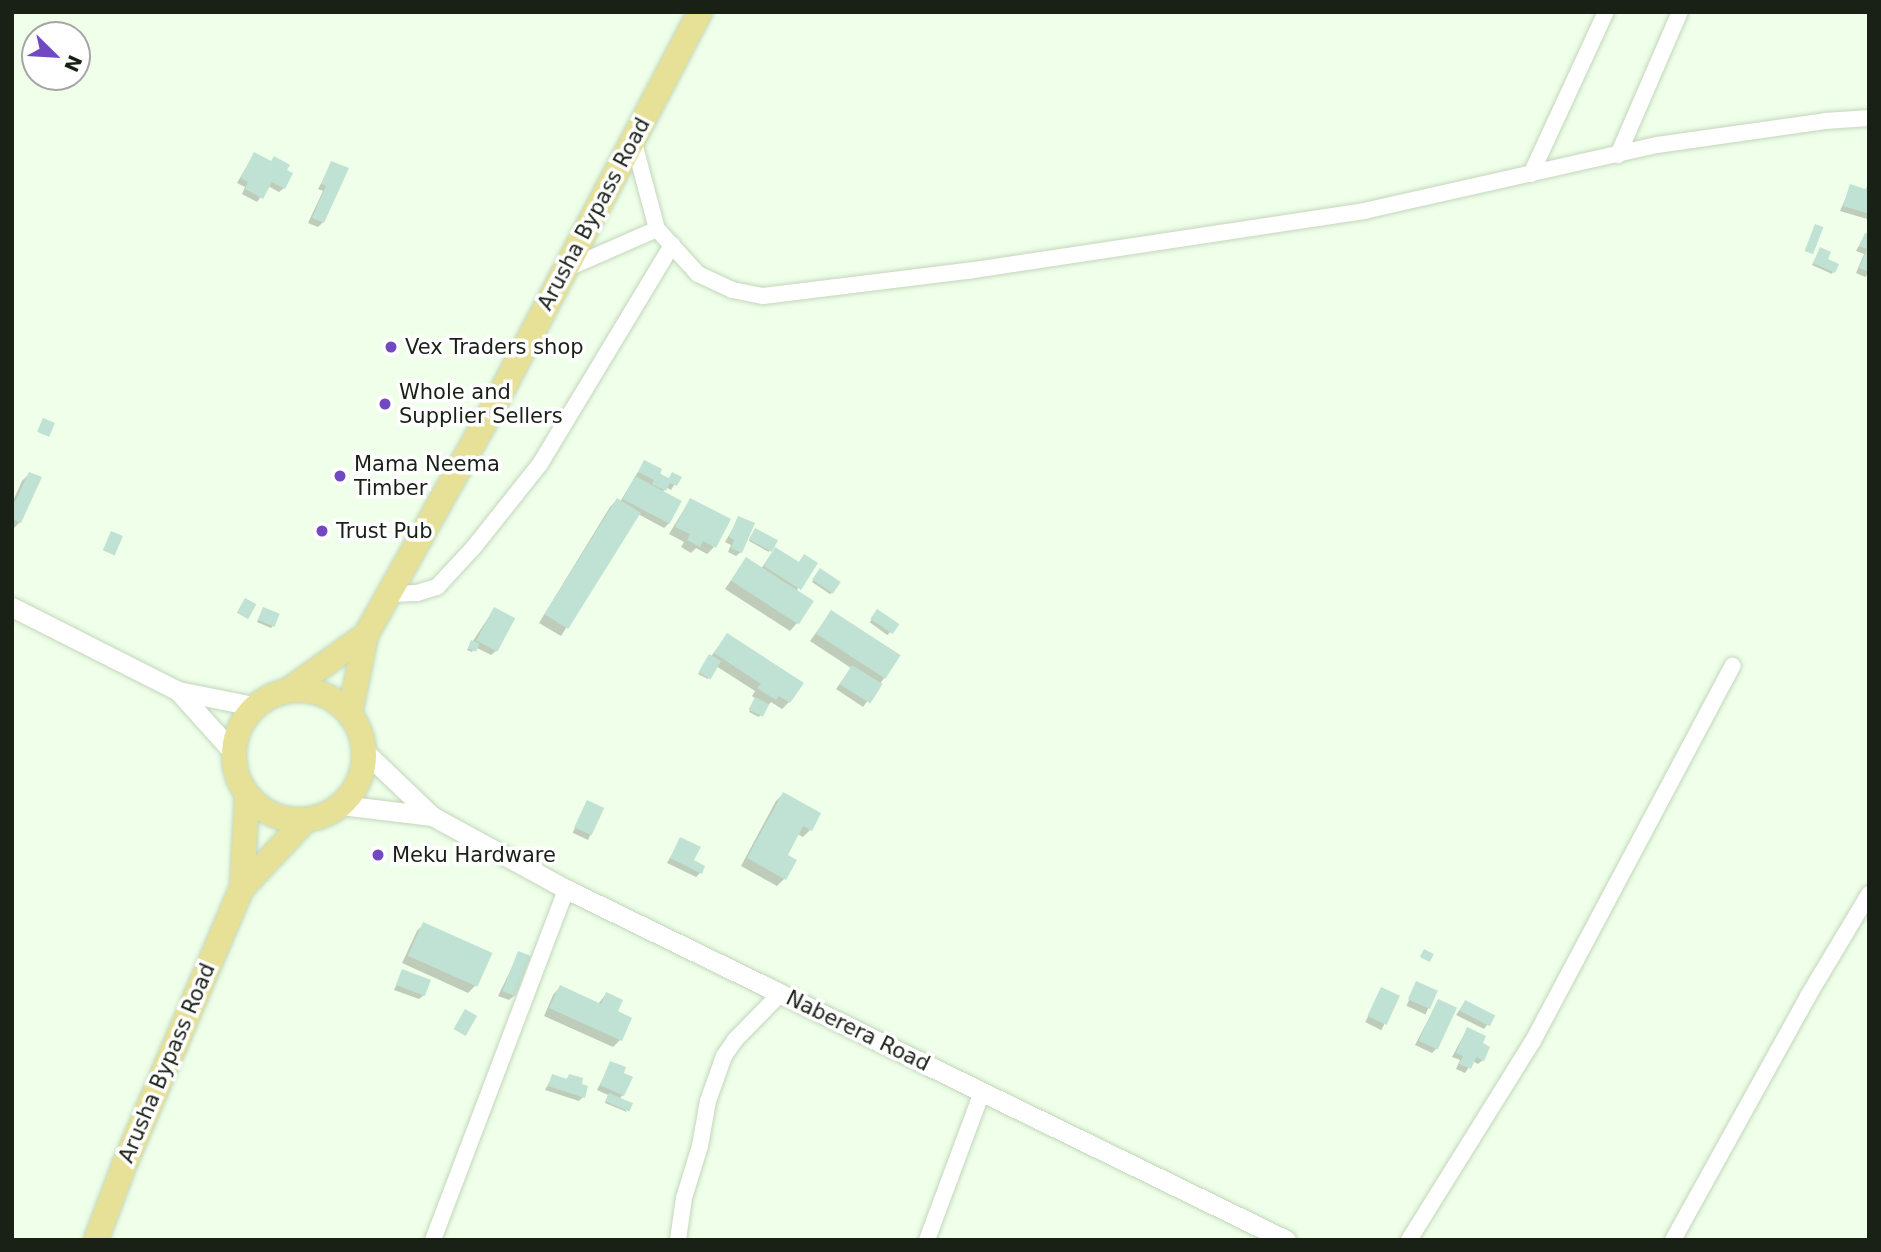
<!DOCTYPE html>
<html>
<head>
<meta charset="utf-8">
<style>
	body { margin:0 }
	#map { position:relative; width:1881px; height:1252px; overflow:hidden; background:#efffe9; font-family:"DejaVu Sans",sans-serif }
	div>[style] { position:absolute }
	.shadow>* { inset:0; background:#0003; transform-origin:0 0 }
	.building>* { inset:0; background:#bfe2d4; transform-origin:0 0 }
	.roads { filter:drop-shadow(0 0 2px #c3d6bb) drop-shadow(0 0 2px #c3d6bb) }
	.minor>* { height:16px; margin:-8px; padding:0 8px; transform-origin:8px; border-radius:8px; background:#fff }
	.tertiary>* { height:19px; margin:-9.5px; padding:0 9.5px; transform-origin:9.5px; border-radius:9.5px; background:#fff }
	.primary>* { height:24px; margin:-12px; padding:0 12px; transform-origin:12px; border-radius:12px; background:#e6e197 }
	.primary>.ring { margin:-12px; padding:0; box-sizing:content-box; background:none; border:24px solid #e6e197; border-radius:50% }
	.dots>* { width:19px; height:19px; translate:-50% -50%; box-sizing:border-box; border:4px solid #fff; border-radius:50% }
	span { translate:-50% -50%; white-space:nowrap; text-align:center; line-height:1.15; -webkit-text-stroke:7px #fff; paint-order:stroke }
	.street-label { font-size:21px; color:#192117 }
	.poi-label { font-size:21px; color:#192117 }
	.left { translate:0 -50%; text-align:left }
	.frame { position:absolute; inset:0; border:14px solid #192117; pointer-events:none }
	.north { position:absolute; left:21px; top:21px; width:70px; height:70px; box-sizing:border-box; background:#fff; border:2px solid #a3a6a2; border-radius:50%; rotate:114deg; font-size:19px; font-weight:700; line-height:28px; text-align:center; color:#192117 }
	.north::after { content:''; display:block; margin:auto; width:24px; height:32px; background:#7149c2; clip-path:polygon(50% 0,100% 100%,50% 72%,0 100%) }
</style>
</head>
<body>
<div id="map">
	<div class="shadow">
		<div style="clip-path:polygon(254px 154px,270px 163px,284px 188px,279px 192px,268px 186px,257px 202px,242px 194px,245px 187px,237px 183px)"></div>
		<div style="clip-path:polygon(332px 163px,323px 222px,318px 227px,308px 223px,323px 191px,318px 189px)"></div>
		<div style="clip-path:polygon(1851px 186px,1863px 190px,1869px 187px,1867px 219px,1840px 211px)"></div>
		<div style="clip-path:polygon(1865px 235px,1869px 236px,1869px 273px,1865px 277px,1856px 273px,1864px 254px,1856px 251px)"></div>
		<div style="clip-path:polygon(1819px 251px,1833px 272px,1832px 274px,1812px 265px)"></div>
		<div style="clip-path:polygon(644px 462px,668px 479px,673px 474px,679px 477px,671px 490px,666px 487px,662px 493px,669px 523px,664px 528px,638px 514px,561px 636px,539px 623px,610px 507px,617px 500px,620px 502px)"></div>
		<div style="clip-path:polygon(29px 474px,20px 522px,13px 529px,12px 503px,22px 481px)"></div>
		<div style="clip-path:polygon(690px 500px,714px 547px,707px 554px,696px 548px,691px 553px,681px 547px,684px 542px,669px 534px)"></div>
		<div style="clip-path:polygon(739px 518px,741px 552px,736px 556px,728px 552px,731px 545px,725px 542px)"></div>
		<div style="clip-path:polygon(754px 532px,775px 541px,769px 552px,749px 541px)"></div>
		<div style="clip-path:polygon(771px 554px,798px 563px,797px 623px,790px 631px,725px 589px,746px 559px,761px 569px)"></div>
		<div style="clip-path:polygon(818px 572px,832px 593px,830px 594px,812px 582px)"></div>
		<div style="clip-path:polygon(494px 609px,496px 651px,491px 655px,475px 647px,472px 652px,467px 650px)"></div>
		<div style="clip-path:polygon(262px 611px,273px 626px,271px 628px,257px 622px)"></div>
		<div style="left:878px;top:611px;width:22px;height:14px;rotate:36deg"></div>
		<div style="clip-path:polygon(831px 612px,885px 677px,863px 707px,836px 689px,851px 668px,810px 641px)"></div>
		<div style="clip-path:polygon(727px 635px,789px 702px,782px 709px,771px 702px,759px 717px,749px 712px,756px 699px,752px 696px,755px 691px,716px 666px,708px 679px,698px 674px)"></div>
		<div style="clip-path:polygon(783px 794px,810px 830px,803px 837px,797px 834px,785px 856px,784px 879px,777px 886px,741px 866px,776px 801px)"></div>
		<div style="left:587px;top:802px;width:17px;height:34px;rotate:25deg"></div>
		<div style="clip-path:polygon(681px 839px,700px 873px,696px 877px,667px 863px)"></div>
		<div style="clip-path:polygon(424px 924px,475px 986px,468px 993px,402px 963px,417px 931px)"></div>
		<div style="clip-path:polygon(519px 953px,514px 996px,509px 1000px,498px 996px)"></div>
		<div style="clip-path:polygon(403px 971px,424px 995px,419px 999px,394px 990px)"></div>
		<div style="left:1417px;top:983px;width:21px;height:25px;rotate:25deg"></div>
		<div style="clip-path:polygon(560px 987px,598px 1004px,606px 994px,615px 1012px,620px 1040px,613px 1047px,544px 1016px,553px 995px)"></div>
		<div style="left:1382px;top:989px;width:18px;height:37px;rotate:27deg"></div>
		<div style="clip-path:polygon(1438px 1001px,1436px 1049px,1432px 1053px,1415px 1045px)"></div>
		<div style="clip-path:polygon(1465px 1002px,1488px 1024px,1484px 1029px,1456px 1015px)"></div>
		<div style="clip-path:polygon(1467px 1029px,1481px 1044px,1483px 1060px,1478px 1064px,1473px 1061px,1465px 1073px,1456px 1069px,1460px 1060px,1452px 1057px)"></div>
		<div style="clip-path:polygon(611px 1063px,623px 1095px,619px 1099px,627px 1112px,605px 1103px,608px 1095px,597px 1090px)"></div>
		<div style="clip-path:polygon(553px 1076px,565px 1080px,570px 1076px,583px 1097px,579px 1101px,545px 1090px)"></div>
	</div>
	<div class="building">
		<div style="clip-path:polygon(254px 152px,271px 161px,274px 156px,290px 165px,287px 170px,293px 173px,285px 189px,272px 182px,263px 199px,245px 189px,248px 182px,241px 178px)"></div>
		<div style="clip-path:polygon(331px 161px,349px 168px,324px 223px,312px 218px,326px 186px,321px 184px)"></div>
		<div style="clip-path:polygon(1850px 184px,1865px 189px,1869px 185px,1869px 214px,1843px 206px)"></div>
		<div style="left:1815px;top:224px;width:9px;height:29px;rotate:21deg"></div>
		<div style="clip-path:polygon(1865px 233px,1869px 234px,1869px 272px,1859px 268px,1867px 249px,1859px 246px)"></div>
		<div style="clip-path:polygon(1820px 247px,1831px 252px,1828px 259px,1839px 264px,1835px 273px,1813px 263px)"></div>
		<div style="left:43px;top:418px;width:13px;height:15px;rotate:23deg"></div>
		<div style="clip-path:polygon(644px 460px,662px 469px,660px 474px,669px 478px,672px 472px,682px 477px,677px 486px,670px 483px,666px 491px,652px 484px,654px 480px,638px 472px)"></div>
		<div style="clip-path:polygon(29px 472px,42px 477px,21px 523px,12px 519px,12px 501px,15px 502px)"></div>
		<div style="left:635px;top:476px;width:53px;height:26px;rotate:28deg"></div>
		<div style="left:617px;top:498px;width:28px;height:137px;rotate:32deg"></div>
		<div style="clip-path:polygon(690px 498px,731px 519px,716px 548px,703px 541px,700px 547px,687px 540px,690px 534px,675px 527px)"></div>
		<div style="clip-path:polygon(738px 516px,755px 523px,742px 553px,731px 548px,734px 540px,729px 537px)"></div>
		<div style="left:755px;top:528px;width:26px;height:13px;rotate:28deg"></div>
		<div style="left:111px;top:531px;width:13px;height:21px;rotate:23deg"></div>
		<div style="clip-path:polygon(775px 547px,799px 562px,804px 554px,818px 563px,801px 590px,764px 566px)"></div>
		<div style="left:746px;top:557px;width:81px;height:28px;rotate:33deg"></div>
		<div style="left:820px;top:568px;width:25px;height:14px;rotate:34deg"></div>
		<div style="left:245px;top:598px;width:13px;height:17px;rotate:29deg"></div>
		<div style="left:263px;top:607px;width:18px;height:14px;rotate:22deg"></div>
		<div style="left:494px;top:607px;width:24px;height:38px;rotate:28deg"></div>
		<div style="left:877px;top:609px;width:27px;height:12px;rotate:34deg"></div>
		<div style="left:831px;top:610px;width:83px;height:28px;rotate:33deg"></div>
		<div style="clip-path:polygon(727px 633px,804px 683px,790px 703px,779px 696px,776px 700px,757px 688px,761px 684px,714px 653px)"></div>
		<div style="left:471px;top:640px;width:9px;height:9px;rotate:21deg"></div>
		<div style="left:709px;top:654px;width:14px;height:21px;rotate:30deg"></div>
		<div style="left:852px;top:665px;width:36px;height:23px;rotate:32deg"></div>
		<div style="left:755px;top:697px;width:16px;height:14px;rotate:27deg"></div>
		<div style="clip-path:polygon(783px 792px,821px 813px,812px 831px,803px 826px,788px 855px,797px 860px,786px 880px,747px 858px)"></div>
		<div style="left:587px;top:800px;width:19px;height:30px;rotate:25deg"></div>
		<div style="clip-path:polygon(680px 837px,701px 847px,694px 860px,705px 866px,702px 874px,670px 858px)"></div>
		<div style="left:423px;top:922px;width:76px;height:37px;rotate:24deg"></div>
		<div style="left:1424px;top:949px;width:11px;height:9px;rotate:27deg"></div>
		<div style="left:518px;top:951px;width:14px;height:43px;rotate:21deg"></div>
		<div style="left:402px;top:969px;width:31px;height:17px;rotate:21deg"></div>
		<div style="left:1416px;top:981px;width:24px;height:20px;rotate:24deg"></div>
		<div style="clip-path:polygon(560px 985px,601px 1004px,606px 992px,623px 1000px,618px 1011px,632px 1018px,622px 1041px,549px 1008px)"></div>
		<div style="left:1381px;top:987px;width:21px;height:32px;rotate:25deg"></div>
		<div style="left:1438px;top:999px;width:21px;height:46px;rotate:25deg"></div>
		<div style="left:1465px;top:1000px;width:34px;height:12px;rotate:27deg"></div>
		<div style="left:465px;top:1009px;width:14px;height:23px;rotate:30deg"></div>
		<div style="clip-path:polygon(1467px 1027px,1486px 1036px,1483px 1043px,1490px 1047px,1484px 1061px,1476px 1057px,1471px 1069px,1459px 1064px,1463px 1056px,1456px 1053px)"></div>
		<div style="clip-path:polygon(610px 1061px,626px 1067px,624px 1073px,633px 1077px,624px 1096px,600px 1085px)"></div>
		<div style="clip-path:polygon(552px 1074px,567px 1079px,569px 1074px,583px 1078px,582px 1084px,588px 1086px,585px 1098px,548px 1086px)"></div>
		<div style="left:609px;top:1093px;width:26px;height:9px;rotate:23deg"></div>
	</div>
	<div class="roads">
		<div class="minor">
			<div style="left:634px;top:143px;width:89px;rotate:75deg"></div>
			<div style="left:657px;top:229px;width:61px;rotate:47.7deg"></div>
			<div style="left:698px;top:274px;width:38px;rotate:25deg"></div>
			<div style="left:732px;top:290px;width:32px;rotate:11deg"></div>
			<div style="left:763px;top:296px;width:207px;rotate:-7deg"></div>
			<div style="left:968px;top:271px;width:401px;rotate:-8.6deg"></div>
			<div style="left:1364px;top:211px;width:300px;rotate:-12.7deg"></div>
			<div style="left:1657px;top:145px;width:170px;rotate:-8.1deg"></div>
			<div style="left:1825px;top:121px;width:44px;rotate:-3.9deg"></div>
			<div style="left:1618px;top:155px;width:156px;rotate:-66.6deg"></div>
			<div style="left:1531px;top:174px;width:179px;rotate:-65.2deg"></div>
			<div style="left:566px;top:269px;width:99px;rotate:-23.7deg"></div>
			<div style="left:391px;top:594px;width:26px;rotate:-2deg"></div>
			<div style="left:417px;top:593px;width:21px;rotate:-17deg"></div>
			<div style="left:437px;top:587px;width:54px;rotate:-47.2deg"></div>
			<div style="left:474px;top:547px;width:106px;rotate:-51.5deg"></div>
			<div style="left:540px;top:464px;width:256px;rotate:-58.9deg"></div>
			<div style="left:433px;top:1240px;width:375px;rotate:-69.2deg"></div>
			<div style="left:678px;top:1240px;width:42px;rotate:-81.9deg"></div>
			<div style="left:684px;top:1198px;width:54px;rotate:-72.9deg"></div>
			<div style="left:700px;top:1146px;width:46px;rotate:-79.9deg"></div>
			<div style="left:708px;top:1101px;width:48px;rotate:-70.4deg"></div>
			<div style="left:724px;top:1056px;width:19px;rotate:-55deg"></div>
			<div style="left:735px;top:1040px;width:66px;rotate:-45.6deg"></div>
			<div style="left:927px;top:1240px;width:158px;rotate:-69.6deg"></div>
			<div style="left:1409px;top:1240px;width:234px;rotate:-58.1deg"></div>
			<div style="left:1533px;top:1041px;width:425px;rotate:-62deg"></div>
			<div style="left:1673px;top:1240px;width:279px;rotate:-61deg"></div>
			<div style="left:1808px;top:996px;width:119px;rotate:-59.1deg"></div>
		</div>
		<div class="tertiary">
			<div style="left:12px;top:607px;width:186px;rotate:26.8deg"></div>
			<div style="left:178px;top:691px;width:77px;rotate:11.2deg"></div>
			<div style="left:178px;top:691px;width:82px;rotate:48deg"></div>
			<div style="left:364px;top:751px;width:94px;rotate:43.7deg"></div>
			<div style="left:432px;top:816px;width:153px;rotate:28.6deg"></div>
			<div style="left:566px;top:889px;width:801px;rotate:25.99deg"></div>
			<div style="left:341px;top:805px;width:92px;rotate:6.9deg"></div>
		</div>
		<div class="primary">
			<div style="left:290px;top:689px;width:93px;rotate:-35.4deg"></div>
			<div class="ring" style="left:234px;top:690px;width:106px;height:106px"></div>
			<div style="left:350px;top:713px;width:80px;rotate:-78.4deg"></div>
			<div style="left:366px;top:635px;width:262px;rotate:-60.8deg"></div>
			<div style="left:494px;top:406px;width:445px;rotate:-62.4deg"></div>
			<div style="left:242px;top:888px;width:92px;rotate:-46.8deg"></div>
			<div style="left:96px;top:1240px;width:82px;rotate:-69.4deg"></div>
			<div style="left:125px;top:1163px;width:299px;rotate:-67deg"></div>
			<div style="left:242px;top:888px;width:93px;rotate:-86.9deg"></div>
		</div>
	</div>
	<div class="dots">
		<div style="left:391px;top:347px;background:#7149c2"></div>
		<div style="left:385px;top:404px;background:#7149c2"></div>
		<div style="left:340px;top:476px;background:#7149c2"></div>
		<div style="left:322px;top:531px;background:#7149c2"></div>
		<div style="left:378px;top:855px;background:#7149c2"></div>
	</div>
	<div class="street-label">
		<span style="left:594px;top:214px;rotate:-62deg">Arusha Bypass Road</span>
		<span style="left:858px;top:1031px;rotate:26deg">Naberera Road</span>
		<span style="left:167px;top:1063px;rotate:-67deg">Arusha Bypass Road</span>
	</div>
	<div class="poi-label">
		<span class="left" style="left:405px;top:347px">Vex Traders shop</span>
		<span class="left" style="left:399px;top:404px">Whole and<br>Supplier Sellers</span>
		<span class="left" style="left:354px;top:476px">Mama Neema<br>Timber</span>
		<span class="left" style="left:336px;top:531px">Trust Pub</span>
		<span class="left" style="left:392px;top:855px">Meku Hardware</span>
	</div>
	<div class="frame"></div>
	<div class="north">N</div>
</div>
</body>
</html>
